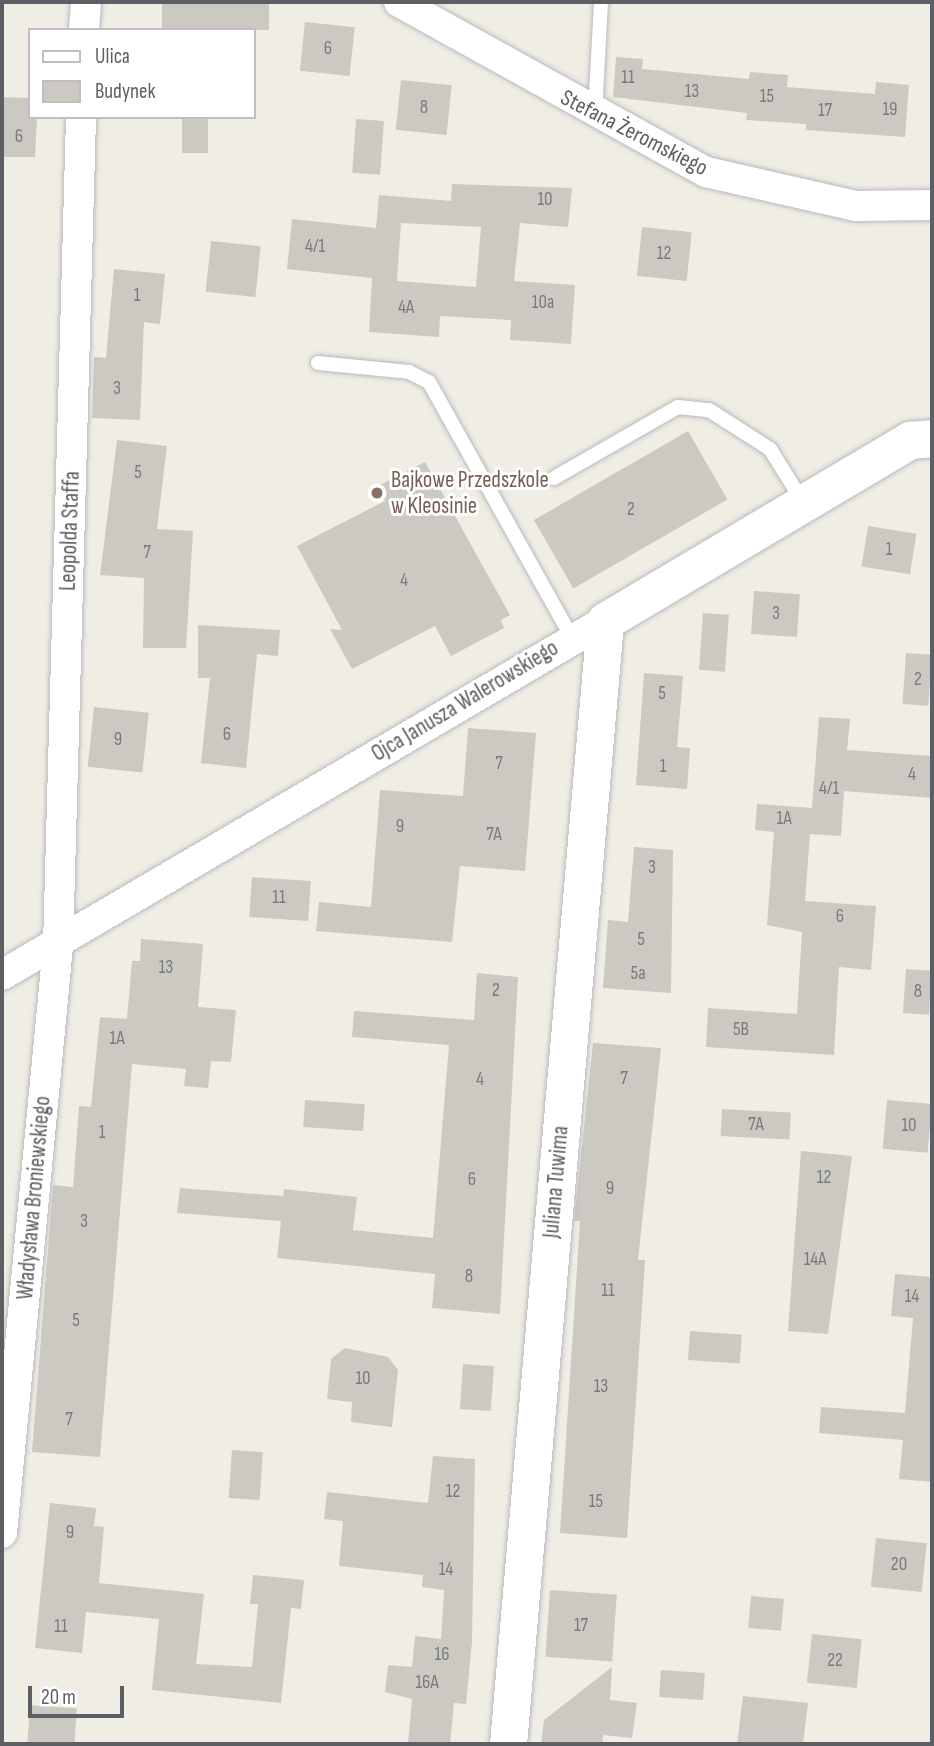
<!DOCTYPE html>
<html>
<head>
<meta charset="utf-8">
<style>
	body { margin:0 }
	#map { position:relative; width:934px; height:1746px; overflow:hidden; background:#efede4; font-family:"Sofia Sans Condensed",sans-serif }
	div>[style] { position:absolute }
	.building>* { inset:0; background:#ccc9c3; transform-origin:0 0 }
	.roads { filter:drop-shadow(0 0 2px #b7babf) drop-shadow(0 0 2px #b7babf) }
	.service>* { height:14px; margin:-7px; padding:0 7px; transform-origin:7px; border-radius:7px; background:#fff }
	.minor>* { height:30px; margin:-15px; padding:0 15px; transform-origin:15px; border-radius:15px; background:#fff }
	.tertiary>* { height:37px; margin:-18.5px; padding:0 18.5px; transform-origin:18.5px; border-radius:18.5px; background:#fff }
	.dots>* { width:19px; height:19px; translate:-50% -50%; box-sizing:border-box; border:4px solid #fff; border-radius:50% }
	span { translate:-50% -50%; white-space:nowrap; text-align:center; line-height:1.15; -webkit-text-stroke:6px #fff; paint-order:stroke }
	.number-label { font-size:19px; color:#787a7c }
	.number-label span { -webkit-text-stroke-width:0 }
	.street-label { font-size:23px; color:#5c6065 }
	.education-label { font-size:23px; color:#785e54 }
	.left { translate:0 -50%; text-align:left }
	.frame { position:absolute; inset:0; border:4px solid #5c6065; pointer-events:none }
	.legend { position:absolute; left:28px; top:28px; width:228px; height:91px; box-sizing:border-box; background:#fff; border:2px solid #bebfc1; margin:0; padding:9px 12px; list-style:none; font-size:21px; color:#5c6065 }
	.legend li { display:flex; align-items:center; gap:14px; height:35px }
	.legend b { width:35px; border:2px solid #bebfc1 }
	.scale { position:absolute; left:28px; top:1686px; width:96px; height:32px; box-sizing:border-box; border:4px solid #5c6065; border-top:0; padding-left:9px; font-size:21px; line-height:24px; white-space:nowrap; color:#5c6065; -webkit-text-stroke:5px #fff; paint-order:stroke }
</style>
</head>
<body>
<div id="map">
	<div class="building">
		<div style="left:162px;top:2px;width:107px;height:28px"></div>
		<div style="left:305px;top:22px;width:50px;height:49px;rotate:6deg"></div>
		<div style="clip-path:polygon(616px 57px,643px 59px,642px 69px,749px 79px,750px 72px,788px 75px,787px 87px,875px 94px,876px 82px,909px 85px,905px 137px,806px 130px,806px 124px,746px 120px,747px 113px,613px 97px)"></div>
		<div style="left:401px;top:80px;width:51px;height:50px;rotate:6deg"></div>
		<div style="clip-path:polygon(2px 97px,30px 98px,30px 117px,37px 117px,35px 157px,2px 157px)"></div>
		<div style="left:182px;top:117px;width:26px;height:36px"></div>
		<div style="left:356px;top:119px;width:28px;height:54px;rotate:4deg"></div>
		<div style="clip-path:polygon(evenodd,452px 184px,572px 188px,568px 227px,520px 223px,514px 281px,575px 285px,571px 344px,510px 340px,511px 320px,440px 316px,439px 337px,369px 332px,372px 278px,287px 269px,292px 219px,376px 228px,379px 195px,451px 201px,452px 184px,401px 223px,481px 227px,476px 287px,397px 281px,401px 223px)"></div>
		<div style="left:642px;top:227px;width:50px;height:49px;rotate:6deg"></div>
		<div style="left:211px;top:241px;width:50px;height:51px;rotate:6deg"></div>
		<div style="clip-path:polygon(114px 269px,165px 274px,160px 324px,144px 322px,140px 420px,92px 418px,94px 357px,106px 358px)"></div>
		<div style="left:688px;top:431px;width:79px;height:178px;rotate:60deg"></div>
		<div style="clip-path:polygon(117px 440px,167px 446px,157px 529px,193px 531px,186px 648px,143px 648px,144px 578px,100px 575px)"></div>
		<div style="clip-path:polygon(425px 462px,510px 615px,501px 620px,504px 628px,451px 656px,435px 626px,352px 669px,330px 629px,342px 630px,297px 546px,385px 501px,378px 486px)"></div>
		<div style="left:868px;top:526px;width:49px;height:41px;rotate:9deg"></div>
		<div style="left:754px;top:591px;width:46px;height:43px;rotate:4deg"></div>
		<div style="left:703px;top:613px;width:26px;height:57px;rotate:4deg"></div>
		<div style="clip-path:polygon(198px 625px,280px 630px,278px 656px,257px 654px,246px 768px,201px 763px,210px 678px,198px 678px)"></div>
		<div style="left:906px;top:653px;width:26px;height:51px;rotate:4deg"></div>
		<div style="clip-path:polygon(644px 673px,683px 676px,677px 747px,690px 748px,687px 789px,636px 785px)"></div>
		<div style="left:94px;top:707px;width:55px;height:60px;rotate:6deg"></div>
		<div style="clip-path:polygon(819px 717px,850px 719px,847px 750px,932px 756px,932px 798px,844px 791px,841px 836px,810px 834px,805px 901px,876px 906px,871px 970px,839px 967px,834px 1055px,706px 1047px,708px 1008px,797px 1014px,802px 932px,767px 925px,774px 832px,755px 830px,757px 804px,812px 808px)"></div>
		<div style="clip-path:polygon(468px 728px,536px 733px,525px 871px,460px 866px,452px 942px,316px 931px,319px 902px,371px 907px,380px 790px,463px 796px)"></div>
		<div style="clip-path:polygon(634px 847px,673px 850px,671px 993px,603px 988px,608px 920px,628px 922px)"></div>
		<div style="left:252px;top:877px;width:59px;height:40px;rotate:4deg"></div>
		<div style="clip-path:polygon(141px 939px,203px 944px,198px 1007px,236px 1010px,231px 1062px,211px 1061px,208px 1088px,184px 1086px,186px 1069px,132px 1064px,100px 1457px,32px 1452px,53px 1185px,73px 1187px,79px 1106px,91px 1107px,100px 1017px,127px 1019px,132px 961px,140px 961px)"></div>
		<div style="left:906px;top:969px;width:26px;height:44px;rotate:4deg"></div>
		<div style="clip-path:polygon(477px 973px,518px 977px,500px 1314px,432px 1308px,435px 1274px,277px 1258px,281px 1221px,177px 1213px,180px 1188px,283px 1196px,284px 1189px,357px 1197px,353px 1230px,433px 1238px,449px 1045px,352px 1037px,354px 1011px,474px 1020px)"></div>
		<div style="clip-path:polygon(593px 1043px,661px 1048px,638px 1260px,645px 1260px,627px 1538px,560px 1533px,580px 1221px,574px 1221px)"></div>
		<div style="left:305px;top:1100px;width:60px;height:27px;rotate:4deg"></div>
		<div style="left:887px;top:1100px;width:45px;height:49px;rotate:5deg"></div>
		<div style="left:722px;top:1109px;width:69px;height:27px;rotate:3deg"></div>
		<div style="clip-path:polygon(801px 1151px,852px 1156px,828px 1334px,788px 1331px)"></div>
		<div style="clip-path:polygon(895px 1274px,932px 1277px,932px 1482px,899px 1479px,903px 1440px,819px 1433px,821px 1407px,905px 1413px,913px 1318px,891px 1316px)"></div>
		<div style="left:690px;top:1331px;width:52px;height:29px;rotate:4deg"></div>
		<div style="clip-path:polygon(345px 1348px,388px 1357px,398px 1370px,392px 1427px,351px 1422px,352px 1402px,327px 1399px,331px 1359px)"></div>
		<div style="left:463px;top:1364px;width:31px;height:45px;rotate:4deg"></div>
		<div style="left:232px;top:1450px;width:31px;height:48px;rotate:4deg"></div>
		<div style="clip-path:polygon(433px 1456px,475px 1459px,472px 1642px,466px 1704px,454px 1703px,450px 1744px,408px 1744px,412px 1699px,385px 1692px,388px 1665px,412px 1667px,415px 1636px,441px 1639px,444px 1590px,422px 1587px,423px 1575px,339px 1566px,343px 1521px,324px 1519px,327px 1492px,428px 1503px)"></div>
		<div style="clip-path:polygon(50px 1503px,96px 1508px,94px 1526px,104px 1527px,99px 1583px,204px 1594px,196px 1664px,252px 1667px,258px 1604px,250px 1604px,253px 1575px,304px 1580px,301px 1609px,291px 1608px,281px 1703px,152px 1690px,159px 1619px,86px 1612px,82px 1653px,35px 1648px)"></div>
		<div style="left:876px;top:1538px;width:51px;height:49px;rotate:6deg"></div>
		<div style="left:550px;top:1590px;width:67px;height:67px;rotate:4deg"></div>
		<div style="left:751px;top:1596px;width:33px;height:32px;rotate:5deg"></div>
		<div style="left:812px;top:1634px;width:50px;height:49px;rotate:6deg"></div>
		<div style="clip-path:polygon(612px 1667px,610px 1700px,637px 1703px,632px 1738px,603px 1735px,602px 1744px,541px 1744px,544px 1720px)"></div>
		<div style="left:661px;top:1670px;width:44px;height:27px;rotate:4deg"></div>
		<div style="clip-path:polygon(743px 1696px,808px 1703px,803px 1744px,737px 1744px)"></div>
		<div style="left:30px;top:1705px;width:47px;height:39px;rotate:4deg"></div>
	</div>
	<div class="roads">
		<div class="service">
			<div style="left:595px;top:113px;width:111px;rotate:-86.9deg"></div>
			<div style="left:318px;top:363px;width:91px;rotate:5.6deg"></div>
			<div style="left:409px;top:372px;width:22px;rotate:27deg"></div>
			<div style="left:429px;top:382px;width:293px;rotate:60.8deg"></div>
			<div style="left:554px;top:478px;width:143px;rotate:-29.8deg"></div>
			<div style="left:678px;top:407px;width:31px;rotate:6deg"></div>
			<div style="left:709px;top:410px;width:72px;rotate:32.6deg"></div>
			<div style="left:770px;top:449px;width:62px;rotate:58.1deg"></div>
		</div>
		<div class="minor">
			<div style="left:399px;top:2px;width:351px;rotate:29deg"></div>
			<div style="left:706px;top:172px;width:154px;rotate:12.8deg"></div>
			<div style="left:856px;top:206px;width:76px;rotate:-0.8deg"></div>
			<div style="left:84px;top:30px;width:28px;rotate:-86deg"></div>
			<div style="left:2px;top:975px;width:699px;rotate:-30.42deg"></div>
			<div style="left:2px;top:1533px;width:590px;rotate:-84.55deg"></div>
			<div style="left:58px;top:946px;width:829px;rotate:-88.41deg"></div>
		</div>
		<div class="tertiary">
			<div style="left:508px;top:1744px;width:1127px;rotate:-85.06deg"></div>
			<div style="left:605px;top:621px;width:355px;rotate:-30.7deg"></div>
			<div style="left:910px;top:440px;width:22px;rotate:-5deg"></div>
		</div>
	</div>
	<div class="dots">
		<div style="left:377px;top:493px;background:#8d6e63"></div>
	</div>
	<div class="number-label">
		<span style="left:328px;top:49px">6</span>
		<span style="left:628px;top:78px">11</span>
		<span style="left:692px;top:92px">13</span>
		<span style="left:767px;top:97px">15</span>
		<span style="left:424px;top:108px">8</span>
		<span style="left:890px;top:110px">19</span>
		<span style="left:825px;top:111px">17</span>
		<span style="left:19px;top:137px">6</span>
		<span style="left:545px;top:200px">10</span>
		<span style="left:315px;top:247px">4/1</span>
		<span style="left:664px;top:254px">12</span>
		<span style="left:137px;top:296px">1</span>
		<span style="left:543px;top:303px">10a</span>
		<span style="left:406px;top:308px">4A</span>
		<span style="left:117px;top:389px">3</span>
		<span style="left:138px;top:473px">5</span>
		<span style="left:631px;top:510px">2</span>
		<span style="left:889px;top:550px">1</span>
		<span style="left:147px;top:553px">7</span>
		<span style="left:404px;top:581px">4</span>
		<span style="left:776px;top:614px">3</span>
		<span style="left:918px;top:680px">2</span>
		<span style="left:662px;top:694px">5</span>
		<span style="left:227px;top:735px">6</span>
		<span style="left:118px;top:740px">9</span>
		<span style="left:499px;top:764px">7</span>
		<span style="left:663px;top:767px">1</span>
		<span style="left:912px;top:775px">4</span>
		<span style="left:829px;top:789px">4/1</span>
		<span style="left:784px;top:819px">1A</span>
		<span style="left:400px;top:827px">9</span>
		<span style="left:494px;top:835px">7A</span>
		<span style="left:652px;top:868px">3</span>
		<span style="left:279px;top:898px">11</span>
		<span style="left:840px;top:917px">6</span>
		<span style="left:641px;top:940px">5</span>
		<span style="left:166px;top:968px">13</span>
		<span style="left:638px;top:974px">5a</span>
		<span style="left:496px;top:991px">2</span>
		<span style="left:918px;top:992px">8</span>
		<span style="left:741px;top:1030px">5B</span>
		<span style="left:117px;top:1039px">1A</span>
		<span style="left:624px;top:1079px">7</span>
		<span style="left:480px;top:1080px">4</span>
		<span style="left:756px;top:1125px">7A</span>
		<span style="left:909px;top:1126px">10</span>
		<span style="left:102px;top:1133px">1</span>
		<span style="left:824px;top:1178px">12</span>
		<span style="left:472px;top:1180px">6</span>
		<span style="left:610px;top:1189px">9</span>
		<span style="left:84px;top:1222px">3</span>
		<span style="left:815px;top:1260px">14A</span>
		<span style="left:469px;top:1277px">8</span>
		<span style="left:608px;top:1291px">11</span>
		<span style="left:912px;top:1297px">14</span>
		<span style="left:76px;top:1321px">5</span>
		<span style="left:363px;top:1379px">10</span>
		<span style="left:601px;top:1387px">13</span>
		<span style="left:69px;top:1420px">7</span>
		<span style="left:453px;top:1492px">12</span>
		<span style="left:596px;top:1502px">15</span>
		<span style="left:70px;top:1533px">9</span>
		<span style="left:899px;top:1565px">20</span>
		<span style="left:446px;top:1570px">14</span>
		<span style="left:581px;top:1626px">17</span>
		<span style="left:61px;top:1627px">11</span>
		<span style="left:442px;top:1655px">16</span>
		<span style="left:835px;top:1661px">22</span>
		<span style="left:427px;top:1683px">16A</span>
	</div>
	<div class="street-label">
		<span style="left:634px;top:133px;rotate:27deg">Stefana Żeromskiego</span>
		<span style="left:70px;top:531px;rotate:-88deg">Leopolda Staffa</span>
		<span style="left:465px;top:701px;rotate:-31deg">Ojca Janusza Walerowskiego</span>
		<span style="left:556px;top:1182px;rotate:-85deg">Juliana Tuwima</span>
		<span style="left:34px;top:1198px;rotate:-85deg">Władysława Broniewskiego</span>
	</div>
	<div class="education-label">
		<span class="left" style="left:391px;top:493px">Bajkowe Przedszkole<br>w Kleosinie</span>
	</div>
	<div class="frame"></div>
	<ul class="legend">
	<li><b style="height:9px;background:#fff"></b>Ulica</li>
	<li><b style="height:19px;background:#ccc9c3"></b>Budynek</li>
	</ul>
	<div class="scale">20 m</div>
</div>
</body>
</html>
